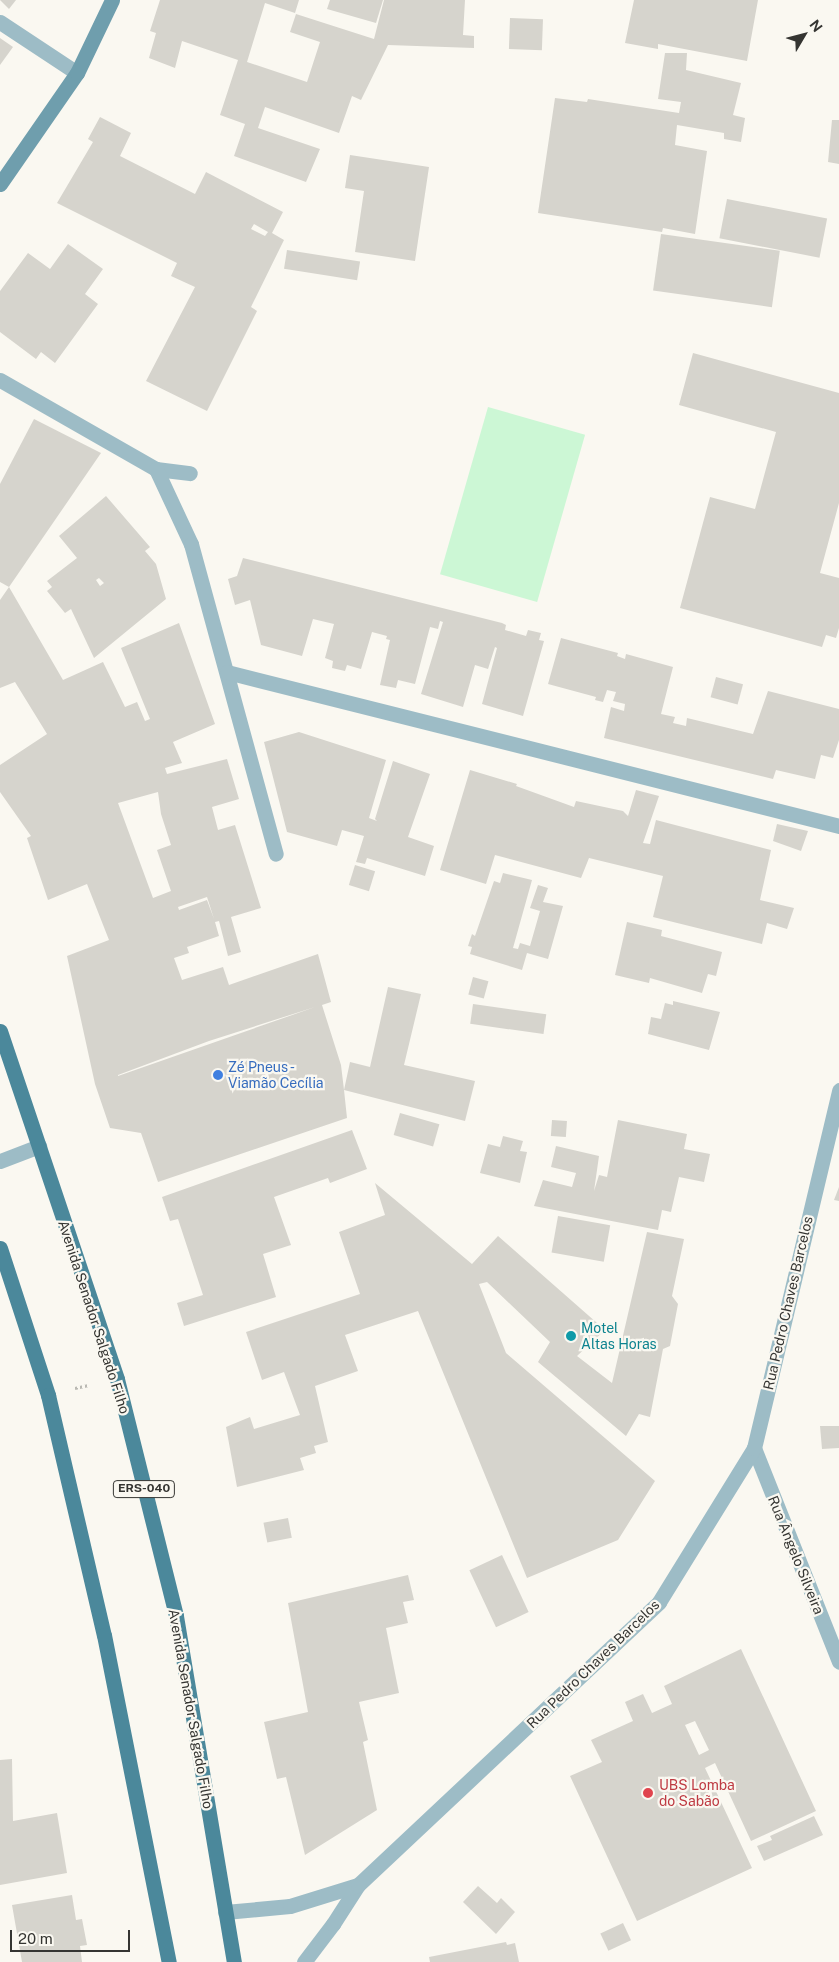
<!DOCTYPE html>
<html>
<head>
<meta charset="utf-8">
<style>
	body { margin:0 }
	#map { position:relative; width:839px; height:1962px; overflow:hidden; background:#faf8f1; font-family:"Public Sans",sans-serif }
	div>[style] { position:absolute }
	.green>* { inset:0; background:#ccf7d5; transform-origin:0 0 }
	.building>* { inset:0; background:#d6d4cd; transform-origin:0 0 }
	.path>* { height:3px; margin-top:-1.5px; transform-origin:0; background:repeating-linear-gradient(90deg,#bab9b3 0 2.5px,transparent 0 5px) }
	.lane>* { height:15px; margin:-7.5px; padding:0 7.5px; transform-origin:7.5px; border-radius:7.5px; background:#9dbcc6 }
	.street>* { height:15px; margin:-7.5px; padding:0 7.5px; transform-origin:7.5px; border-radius:7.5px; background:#9dbcc6 }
	.secondary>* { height:15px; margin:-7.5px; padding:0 7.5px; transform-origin:7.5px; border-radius:7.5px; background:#6f9ead }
	.primary>* { height:15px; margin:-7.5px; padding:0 7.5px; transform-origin:7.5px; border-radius:7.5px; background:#4b889b }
	.dots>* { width:14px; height:14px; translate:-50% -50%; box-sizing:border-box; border:2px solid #faf8f1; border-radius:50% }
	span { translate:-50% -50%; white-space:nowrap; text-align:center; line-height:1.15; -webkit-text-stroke:4.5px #faf8f1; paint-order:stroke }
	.shield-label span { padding:1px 4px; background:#faf8f1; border:1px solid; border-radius:4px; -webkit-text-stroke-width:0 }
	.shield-label { font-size:12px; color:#353532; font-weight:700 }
	.shop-label { font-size:14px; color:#366cbe }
	.left { translate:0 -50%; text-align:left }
	.street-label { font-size:14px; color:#353532 }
	.culture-label { font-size:14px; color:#0d838f }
	.health-label { font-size:14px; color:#be3a42 }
	.north { position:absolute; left:779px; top:10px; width:50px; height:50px; -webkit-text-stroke:4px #faf8f1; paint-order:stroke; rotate:53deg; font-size:14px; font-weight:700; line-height:20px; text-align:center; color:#353532 }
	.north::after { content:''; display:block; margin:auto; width:18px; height:22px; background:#353532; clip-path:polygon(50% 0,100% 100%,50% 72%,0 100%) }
	.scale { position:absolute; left:10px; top:1930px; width:120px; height:22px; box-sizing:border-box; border:2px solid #353532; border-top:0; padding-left:6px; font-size:15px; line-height:18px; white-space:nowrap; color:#353532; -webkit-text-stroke:4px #faf8f1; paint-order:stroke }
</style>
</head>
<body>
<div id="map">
	<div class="green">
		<div style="left:488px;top:407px;width:101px;height:174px;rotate:16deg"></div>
	</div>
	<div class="building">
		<div style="clip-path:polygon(0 0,16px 0,9px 9px)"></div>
		<div style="clip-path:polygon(160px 0,299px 0,295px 13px,265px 3px,247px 62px,307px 82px,320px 42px,290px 32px,296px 14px,374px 39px,384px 0,465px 0,463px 35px,474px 36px,474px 48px,388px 45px,361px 100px,352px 96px,339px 133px,265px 107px,258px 128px,320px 149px,306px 182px,234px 156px,245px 124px,220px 115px,238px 60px,182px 41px,175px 68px,149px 58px,156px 33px,150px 31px)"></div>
		<div style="clip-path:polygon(330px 0,383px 0,376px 23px,327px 9px)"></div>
		<div style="clip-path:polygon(634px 0,758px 0,747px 61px,658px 44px,658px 49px,625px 43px)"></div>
		<div style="left:510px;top:18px;width:33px;height:31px;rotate:2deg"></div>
		<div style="clip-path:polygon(0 38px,13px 47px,0 65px)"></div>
		<div style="clip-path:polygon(665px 53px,687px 53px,686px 70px,741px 83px,733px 115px,745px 118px,741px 142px,724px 139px,724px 133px,677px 125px,675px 145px,707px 151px,695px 234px,663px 228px,662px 232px,538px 213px,555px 98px,587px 102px,588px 99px,679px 113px,681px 102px,658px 99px)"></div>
		<div style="clip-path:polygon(evenodd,100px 117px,131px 133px,120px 156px,195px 194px,206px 172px,283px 212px,272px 233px,284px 240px,251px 307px,257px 311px,207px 411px,146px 381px,195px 287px,171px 276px,177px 263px,57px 203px,93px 142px,88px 139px,100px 117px,254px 224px,268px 232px,265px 236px,251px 229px,254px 224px)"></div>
		<div style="clip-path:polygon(832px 120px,839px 120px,839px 164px,828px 162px)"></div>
		<div style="clip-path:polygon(350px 155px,429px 167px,415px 261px,355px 252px,364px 191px,345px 188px)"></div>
		<div style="left:727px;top:199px;width:102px;height:40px;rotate:11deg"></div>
		<div style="left:661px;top:234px;width:120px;height:57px;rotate:8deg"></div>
		<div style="clip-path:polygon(68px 244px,103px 269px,85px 294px,98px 304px,55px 363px,41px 352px,36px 359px,0 332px,0 291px,28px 253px,50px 269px)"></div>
		<div style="left:287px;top:250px;width:74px;height:19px;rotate:9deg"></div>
		<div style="clip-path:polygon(693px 353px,839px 393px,839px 503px,820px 573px,839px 578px,839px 628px,836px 638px,826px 635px,822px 647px,680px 608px,710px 497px,755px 509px,776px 432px,679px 405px)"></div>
		<div style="clip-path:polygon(34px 419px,101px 453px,9px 587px,0 582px,0 484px)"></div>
		<div style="clip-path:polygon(evenodd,106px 496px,150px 547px,145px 551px,156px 564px,166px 599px,94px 658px,71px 609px,65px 613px,47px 591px,52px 587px,47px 581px,77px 558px,59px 536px,106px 496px,99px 578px,104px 583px,100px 586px,96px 580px,99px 578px)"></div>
		<div style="clip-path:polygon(243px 558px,502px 623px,506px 625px,505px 630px,526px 636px,528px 630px,541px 633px,539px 640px,544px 641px,523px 716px,482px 704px,497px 648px,495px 647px,488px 669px,475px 665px,463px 707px,421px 694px,443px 622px,440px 621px,438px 629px,430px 627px,415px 684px,398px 680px,396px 688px,380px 685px,390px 640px,386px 639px,387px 636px,372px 632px,361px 669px,347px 665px,345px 671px,332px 668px,333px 661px,325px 658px,334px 624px,313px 619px,302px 656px,261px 645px,250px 600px,235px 605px,228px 579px,237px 576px)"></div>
		<div style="clip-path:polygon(evenodd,9px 587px,63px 680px,103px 662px,125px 707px,137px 702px,145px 721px,150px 719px,121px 648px,179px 623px,215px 724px,173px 742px,182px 763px,165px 768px,167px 774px,227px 759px,239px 799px,212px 807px,218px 830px,235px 825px,261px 908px,231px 917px,241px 952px,228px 956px,219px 921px,215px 922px,219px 936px,187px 947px,189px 953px,174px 958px,182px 980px,223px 967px,229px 985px,318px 954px,331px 1002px,322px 1005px,341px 1065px,344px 1090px,350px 1062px,370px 1067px,388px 987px,421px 994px,404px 1065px,475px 1081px,465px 1121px,344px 1090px,347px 1118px,158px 1182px,141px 1133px,110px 1128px,95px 1084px,67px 956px,109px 940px,87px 884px,48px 900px,27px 838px,31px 836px,0 792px,0 765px,47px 734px,15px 682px,0 688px,0 600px,9px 587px,158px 792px,161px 814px,171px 845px,157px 850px,171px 891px,153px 898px,118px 803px,158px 792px,9px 587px,207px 897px,214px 919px,207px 900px,179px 910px,178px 907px,207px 897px,9px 587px,315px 1007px,118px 1076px,118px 1075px,209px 1041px,315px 1007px)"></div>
		<div style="clip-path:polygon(561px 638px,618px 653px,617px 656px,625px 659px,626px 654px,673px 667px,661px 714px,675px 717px,673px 723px,686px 726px,687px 718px,753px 734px,768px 691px,839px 709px,839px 740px,833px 758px,821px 755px,815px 779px,776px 770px,773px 779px,604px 738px,611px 707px,624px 711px,625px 704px,613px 701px,616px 692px,607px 690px,603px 702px,595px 700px,596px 697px,548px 684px)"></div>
		<div style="left:716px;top:677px;width:28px;height:21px;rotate:15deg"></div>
		<div style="clip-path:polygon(299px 732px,386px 760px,369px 818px,377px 821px,375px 819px,393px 761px,430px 774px,408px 837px,434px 846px,425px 876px,367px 858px,365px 864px,356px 862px,364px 836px,342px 830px,337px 846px,287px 832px,264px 742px)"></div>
		<div style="clip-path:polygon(470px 770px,517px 784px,516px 786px,574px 807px,576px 801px,623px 811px,628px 816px,636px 790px,659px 796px,643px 843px,650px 844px,656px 820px,771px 850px,760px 900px,794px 908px,787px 929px,767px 923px,762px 944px,653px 917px,663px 876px,589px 858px,581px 878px,495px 855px,486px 884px,440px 870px)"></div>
		<div style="clip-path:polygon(777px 824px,808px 831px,801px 851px,773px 841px)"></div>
		<div style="left:355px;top:865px;width:21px;height:21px;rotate:17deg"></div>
		<div style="clip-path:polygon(503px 873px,532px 880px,513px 948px,518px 949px,520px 943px,530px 946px,540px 911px,530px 908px,538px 885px,548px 888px,543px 902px,563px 906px,548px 959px,527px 953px,522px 970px,470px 954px,472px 947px,468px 946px,472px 934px,475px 936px,494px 881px,500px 883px)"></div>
		<div style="clip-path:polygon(627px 922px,662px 930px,661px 936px,722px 952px,716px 976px,708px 974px,702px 993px,650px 978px,649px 983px,615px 975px)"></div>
		<div style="left:473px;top:977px;width:16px;height:18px;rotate:15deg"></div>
		<div style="clip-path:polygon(673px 1001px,720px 1012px,709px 1050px,648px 1034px,651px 1017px,661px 1019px,665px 1003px,673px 1005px)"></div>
		<div style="left:473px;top:1004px;width:74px;height:20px;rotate:8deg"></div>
		<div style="left:400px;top:1113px;width:41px;height:23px;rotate:16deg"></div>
		<div style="left:552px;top:1120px;width:15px;height:16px;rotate:4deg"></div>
		<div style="clip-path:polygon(618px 1120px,687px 1134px,684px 1149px,710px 1154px,704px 1182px,679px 1177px,671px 1212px,662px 1210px,658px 1230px,534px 1206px,543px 1180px,572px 1187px,576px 1173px,551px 1167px,556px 1146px,599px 1156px,594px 1191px,599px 1175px,607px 1177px)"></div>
		<div style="clip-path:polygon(352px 1130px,367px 1169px,330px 1183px,328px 1178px,274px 1197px,291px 1245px,263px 1254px,276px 1297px,184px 1326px,177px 1303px,203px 1295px,178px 1219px,170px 1221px,162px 1197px)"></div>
		<div style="clip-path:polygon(503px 1136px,523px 1141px,520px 1151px,527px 1152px,520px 1183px,480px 1173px,488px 1144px,500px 1147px)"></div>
		<div style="clip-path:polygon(375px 1183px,472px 1264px,498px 1236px,605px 1330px,577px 1356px,612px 1383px,647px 1232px,684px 1239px,672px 1296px,678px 1304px,670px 1346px,663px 1349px,650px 1417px,639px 1414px,626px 1436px,538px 1362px,550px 1342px,487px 1282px,479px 1284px,506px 1353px,655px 1481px,618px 1540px,527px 1578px,418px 1311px,345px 1335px,358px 1371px,315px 1386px,328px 1442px,314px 1446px,316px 1453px,300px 1458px,304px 1470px,237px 1487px,226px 1427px,250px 1417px,254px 1429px,300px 1415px,284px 1372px,262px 1380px,246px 1332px,360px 1294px,339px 1232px,385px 1215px)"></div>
		<div style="clip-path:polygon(839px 1187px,839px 1201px,834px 1200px)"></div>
		<div style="left:558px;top:1216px;width:53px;height:37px;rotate:10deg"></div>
		<div style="clip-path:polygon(820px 1426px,839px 1426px,839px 1448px,822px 1449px)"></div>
		<div style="left:288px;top:1518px;width:20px;height:25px;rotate:79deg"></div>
		<div style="left:502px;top:1555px;width:63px;height:36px;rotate:65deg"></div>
		<div style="clip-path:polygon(408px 1575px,414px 1600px,403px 1602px,408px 1623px,386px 1628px,399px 1693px,359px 1702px,368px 1740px,363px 1742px,377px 1810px,305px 1855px,286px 1777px,277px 1779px,264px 1722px,308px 1712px,288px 1603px)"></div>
		<div style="clip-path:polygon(evenodd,741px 1649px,816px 1811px,751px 1841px,715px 1763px,705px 1768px,752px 1868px,637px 1921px,570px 1776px,602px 1762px,591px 1740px,633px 1721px,625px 1702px,643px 1694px,652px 1713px,672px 1704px,664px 1686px,741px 1649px,695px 1721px,709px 1750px,699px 1755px,685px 1725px,695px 1721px)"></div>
		<div style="clip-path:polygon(12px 1759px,13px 1821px,57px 1813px,67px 1873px,0 1885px,0 1760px)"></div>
		<div style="clip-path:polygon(814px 1816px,823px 1835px,764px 1861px,757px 1846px,772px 1840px,770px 1836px)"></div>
		<div style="clip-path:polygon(478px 1886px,497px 1903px,501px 1898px,515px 1912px,496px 1934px,463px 1902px)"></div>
		<div style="clip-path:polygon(72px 1895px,76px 1920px,82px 1919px,87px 1945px,80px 1946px,82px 1962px,22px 1962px,12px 1905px)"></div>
		<div style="left:623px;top:1923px;width:19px;height:25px;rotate:65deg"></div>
		<div style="clip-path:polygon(506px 1942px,507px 1945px,515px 1943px,519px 1962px,430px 1962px,429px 1957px)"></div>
	</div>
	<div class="path">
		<div style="left:75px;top:1388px;width:14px;rotate:-12deg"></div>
	</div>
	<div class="lane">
		<div style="left:304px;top:1962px;width:48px;rotate:-52.7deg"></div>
		<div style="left:333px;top:1924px;width:46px;rotate:-57.3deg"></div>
	</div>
	<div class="street">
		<div style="left:0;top:22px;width:92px;rotate:33.5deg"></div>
		<div style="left:0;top:380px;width:180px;rotate:29.7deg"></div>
		<div style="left:156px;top:469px;width:34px;rotate:7deg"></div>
		<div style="left:156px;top:469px;width:83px;rotate:65deg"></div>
		<div style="left:191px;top:544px;width:321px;rotate:74.7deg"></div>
		<div style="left:227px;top:672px;width:631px;rotate:14.12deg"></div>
		<div style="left:0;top:1161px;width:42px;rotate:-21deg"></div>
		<div style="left:754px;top:1448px;width:230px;rotate:68.3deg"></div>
		<div style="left:225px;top:1912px;width:65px;rotate:-5.3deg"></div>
		<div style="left:290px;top:1906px;width:71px;rotate:-17.2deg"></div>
		<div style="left:358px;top:1885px;width:413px;rotate:-43.2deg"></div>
		<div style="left:659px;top:1602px;width:181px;rotate:-58.3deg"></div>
		<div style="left:754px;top:1448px;width:368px;rotate:-76.6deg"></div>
	</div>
	<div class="secondary">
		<div style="left:0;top:184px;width:135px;rotate:-55.3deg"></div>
		<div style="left:77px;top:73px;width:81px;rotate:-64.4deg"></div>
	</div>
	<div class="primary">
		<div style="left:0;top:1031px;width:367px;rotate:71.4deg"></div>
		<div style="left:117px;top:1379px;width:244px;rotate:76deg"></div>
		<div style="left:176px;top:1616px;width:351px;rotate:80.5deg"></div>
		<div style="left:0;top:1248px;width:155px;rotate:71.9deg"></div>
		<div style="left:48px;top:1395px;width:246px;rotate:76.9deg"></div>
		<div style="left:104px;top:1635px;width:333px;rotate:78.8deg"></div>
	</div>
	<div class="dots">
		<div style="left:218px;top:1075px;background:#3f7fe0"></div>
		<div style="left:571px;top:1336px;background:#0f9aa8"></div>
		<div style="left:648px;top:1793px;background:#e0444e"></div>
	</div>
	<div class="shield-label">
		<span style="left:144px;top:1489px">ERS-040</span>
	</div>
	<div class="shop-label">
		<span class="left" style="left:228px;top:1075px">Zé Pneus -<br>Viamão Cecília</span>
	</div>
	<div class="street-label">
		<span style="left:788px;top:1303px;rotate:-77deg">Rua Pedro Chaves Barcelos</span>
		<span style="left:94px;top:1317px;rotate:72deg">Avenida Senador Salgado Filho</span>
		<span style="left:796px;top:1555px;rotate:68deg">Rua Ângelo Silveira</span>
		<span style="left:593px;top:1664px;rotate:-44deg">Rua Pedro Chaves Barcelos</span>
		<span style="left:191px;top:1709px;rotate:80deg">Avenida Senador Salgado Filho</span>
	</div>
	<div class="culture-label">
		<span class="left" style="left:581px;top:1336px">Motel<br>Altas Horas</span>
	</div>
	<div class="health-label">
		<span class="left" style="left:659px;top:1793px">UBS Lomba<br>do Sabão</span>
	</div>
	<div class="north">N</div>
	<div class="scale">20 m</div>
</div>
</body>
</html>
